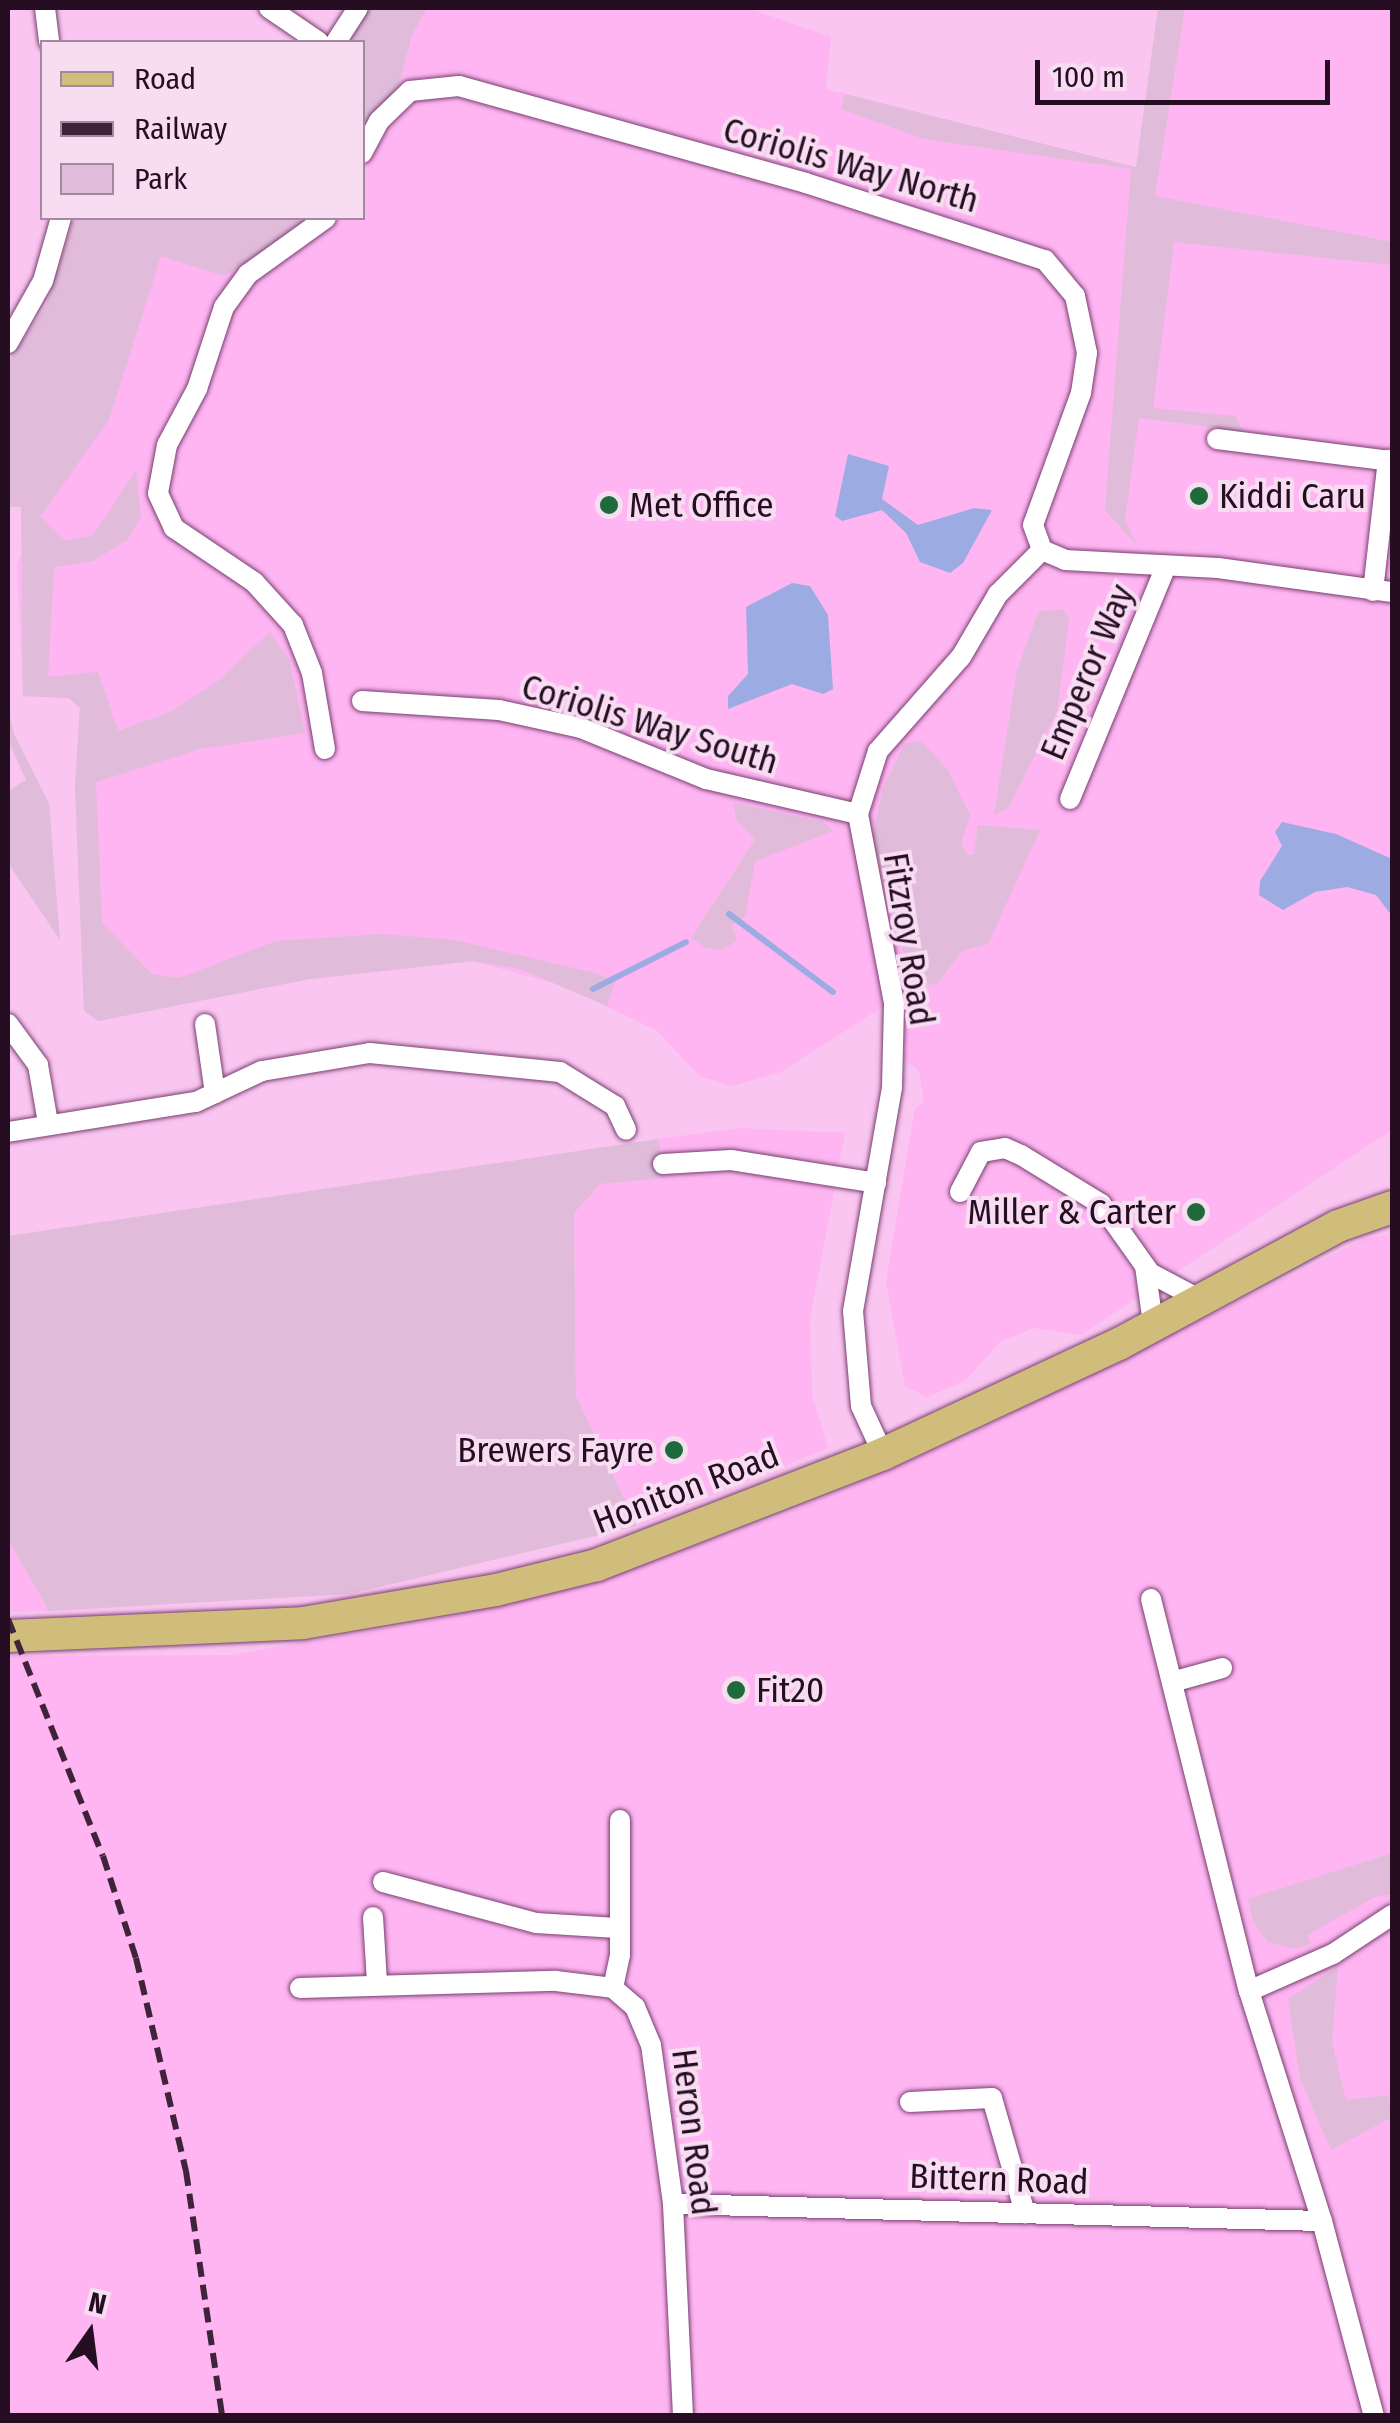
<!DOCTYPE html>
<html>
<head>
<meta charset="utf-8">
<style>
	body { margin:0 }
	#map { position:relative; width:1400px; height:2423px; overflow:hidden; background:#fac5f1; font-family:"Fira Sans Condensed",sans-serif }
	div>[style] { position:absolute }
	.built>* { inset:0; background:#feb5f2 }
	.green>* { inset:0; background:#e0bbda }
	.water>* { inset:0; background:#9cace2 }
	.stream>* { height:6px; margin:-3px; padding:0 3px; transform-origin:3px; border-radius:3px; background:#9cace2 }
	.roads { filter:drop-shadow(0 0 2px #783f70) drop-shadow(0 0 2px #783f70) }
	.street>* { height:20px; margin:-10px; padding:0 10px; transform-origin:10px; border-radius:10px; background:#fff }
	.primary>* { height:32px; margin:-16px; padding:0 16px; transform-origin:16px; border-radius:16px; background:#d0bd7b }
	.rail>* { height:6px; margin-top:-3px; transform-origin:0; background:repeating-linear-gradient(90deg,#3e233b 0 15px,transparent 0 23px) }
	.dots>* { width:28px; height:28px; translate:-50% -50%; box-sizing:border-box; border:5px solid #f7dcf2; border-radius:50% }
	span { translate:-50% -50%; white-space:nowrap; text-align:center; line-height:1.15; -webkit-text-stroke:8px #f7dcf2; paint-order:stroke }
	.street-label { font-size:35px; color:#250d22 }
	.poi-label { font-size:35px; color:#250d22 }
	.left { translate:0 -50%; text-align:left }
	.right { translate:-100% -50%; text-align:right }
	.frame { position:absolute; inset:0; border:10px solid #250d22; pointer-events:none }
	.legend { position:absolute; left:40px; top:40px; width:325px; height:180px; box-sizing:border-box; background:#f7dcf2; border:2px solid #a3899f; margin:0; padding:12px 18px; list-style:none; font-size:30px; color:#250d22 }
	.legend li { display:flex; align-items:center; gap:20px; height:50px }
	.legend b { width:50px; border:2px solid #a3899f }
	.north { position:absolute; left:40px; top:2283px; width:100px; height:100px; -webkit-text-stroke:8px #f7dcf2; paint-order:stroke; rotate:14deg; font-size:28px; font-weight:700; line-height:40px; text-align:center; color:#250d22 }
	.north::after { content:''; display:block; margin:auto; width:35px; height:45px; background:#250d22; clip-path:polygon(50% 0,100% 100%,50% 72%,0 100%) }
	.scale { position:absolute; left:1035px; top:60px; width:295px; height:45px; box-sizing:border-box; border:5px solid #250d22; border-top:0; padding-left:12px; font-size:30px; line-height:35px; white-space:nowrap; color:#250d22; -webkit-text-stroke:8px #f7dcf2; paint-order:stroke }
</style>
</head>
<body>
<div id="map">
	<div class="built">
		<div style="clip-path:polygon(410px 8px,748px 8px,831px 37px,826px 89px,1137px 168px,1154px 195px,1185px 8px,1392px 8px,1392px 1130px,1081px 1335px,1034px 1328px,1000px 1342px,965px 1381px,927px 1397px,905px 1386px,886px 1282px,915px 1108px,924px 1102px,919px 1071px,905px 1060px,903px 1016px,912px 988px,781px 1072px,732px 1086px,700px 1076px,657px 1031px,567px 987px,473px 961px,310px 979px,98px 1021px,84px 1011px,75px 786px,80px 708px,69px 698px,23px 696px,17px 565px,146px 218px,362px 218px,363px 83px)"></div>
		<div style="clip-path:polygon(740px 1128px,845px 1133px,810px 1319px,812px 1395px,828px 1448px,637px 1526px,576px 1396px,574px 1213px,599px 1184px,664px 1178px,658px 1139px)"></div>
		<div style="clip-path:polygon(1392px 1234px,1392px 2415px,8px 2416px,8px 1656px,230px 1655px,449px 1617px,648px 1562px,782px 1515px,964px 1437px,1364px 1239px)"></div>
		<div style="clip-path:polygon(8px 1539px,49px 1611px,8px 1612px)"></div>
	</div>
	<div class="green">
		<div style="clip-path:polygon(369px 8px,427px 8px,412px 35px,394px 103px,363px 135px,362px 42px,348px 42px)"></div>
		<div style="clip-path:polygon(1158px 8px,1185px 8px,1155px 196px,1392px 242px,1392px 265px,1174px 242px,1153px 408px,1235px 416px,1243px 431px,1139px 418px,1125px 519px,1137px 546px,1105px 510px,1131px 169px,924px 139px,841px 109px,845px 94px,1136px 167px)"></div>
		<div style="clip-path:polygon(74px 218px,318px 218px,224px 276px,161px 256px,109px 420px,40px 517px,64px 541px,93px 535px,136px 470px,141px 517px,127px 540px,93px 561px,54px 567px,48px 677px,98px 672px,118px 731px,170px 712px,218px 681px,270px 632px,289px 659px,305px 733px,200px 749px,96px 782px,102px 923px,152px 974px,179px 978px,276px 941px,380px 934px,455px 940px,599px 974px,615px 982px,607px 1006px,520px 969px,473px 961px,310px 979px,98px 1021px,84px 1011px,75px 786px,80px 708px,69px 698px,23px 696px,21px 507px,8px 507px,8px 362px,46px 306px)"></div>
		<div style="clip-path:polygon(1062px 609px,1069px 618px,1057px 711px,1009px 807px,994px 815px,1017px 671px,1038px 612px)"></div>
		<div style="clip-path:polygon(8px 707px,14px 734px,49px 803px,60px 940px,8px 863px,8px 791px,26px 780px,8px 740px)"></div>
		<div style="clip-path:polygon(921px 741px,948px 770px,970px 815px,961px 844px,968px 855px,974px 854px,978px 825px,1040px 830px,988px 944px,962px 951px,937px 984px,913px 986px,872px 840px,883px 789px,904px 744px)"></div>
		<div style="clip-path:polygon(733px 803px,823px 822px,833px 831px,755px 861px,745px 917px,732px 925px,737px 941px,722px 950px,705px 948px,691px 938px,755px 840px,737px 821px)"></div>
		<div style="clip-path:polygon(658px 1139px,665px 1178px,600px 1184px,574px 1213px,576px 1396px,637px 1526px,350px 1594px,49px 1611px,8px 1539px,8px 1236px)"></div>
		<div style="clip-path:polygon(1392px 1853px,1392px 1894px,1375px 1897px,1307px 1935px,1311px 1944px,1293px 1949px,1268px 1942px,1253px 1921px,1248px 1899px)"></div>
		<div style="clip-path:polygon(1338px 1966px,1332px 2042px,1346px 2100px,1388px 2095px,1392px 2117px,1331px 2150px,1300px 2078px,1288px 1999px)"></div>
	</div>
	<div class="water">
		<div style="clip-path:polygon(848px 454px,889px 466px,882px 499px,918px 525px,974px 508px,992px 510px,963px 563px,950px 573px,920px 562px,906px 533px,882px 510px,842px 521px,835px 516px)"></div>
		<div style="clip-path:polygon(792px 583px,810px 586px,828px 615px,833px 689px,823px 694px,792px 684px,728px 709px,728px 696px,748px 674px,746px 607px)"></div>
		<div style="clip-path:polygon(1282px 822px,1336px 834px,1392px 859px,1392px 916px,1376px 895px,1347px 887px,1315px 892px,1283px 910px,1259px 895px,1260px 881px,1282px 846px,1275px 832px)"></div>
	</div>
	<div class="stream">
		<div style="left:729px;top:914px;width:130px;rotate:36.9deg"></div>
		<div style="left:593px;top:989px;width:104px;rotate:-26.8deg"></div>
	</div>
	<div class="roads">
		<div class="street">
			<div style="left:45px;top:8px;width:34px;rotate:83deg"></div>
			<div style="left:269px;top:8px;width:60px;rotate:34.2deg"></div>
			<div style="left:336px;top:42px;width:40px;rotate:-57.1deg"></div>
			<div style="left:362px;top:153px;width:36px;rotate:-62deg"></div>
			<div style="left:379px;top:121px;width:43px;rotate:-44.1deg"></div>
			<div style="left:410px;top:91px;width:49px;rotate:-5.8deg"></div>
			<div style="left:459px;top:86px;width:360px;rotate:15.6deg"></div>
			<div style="left:806px;top:183px;width:251px;rotate:17.9deg"></div>
			<div style="left:1045px;top:260px;width:47px;rotate:50.2deg"></div>
			<div style="left:1075px;top:296px;width:58px;rotate:78.1deg"></div>
			<div style="left:1087px;top:353px;width:40px;rotate:98.5deg"></div>
			<div style="left:1081px;top:393px;width:140px;rotate:110deg"></div>
			<div style="left:1033px;top:525px;width:27px;rotate:70deg"></div>
			<div style="left:8px;top:343px;width:71px;rotate:-60.6deg"></div>
			<div style="left:43px;top:281px;width:66px;rotate:-74.1deg"></div>
			<div style="left:1217px;top:439px;width:176px;rotate:7.2deg"></div>
			<div style="left:1042px;top:550px;width:25px;rotate:23deg"></div>
			<div style="left:1065px;top:560px;width:153px;rotate:3deg"></div>
			<div style="left:1218px;top:568px;width:176px;rotate:7.9deg"></div>
			<div style="left:1373px;top:591px;width:132px;rotate:-83.5deg"></div>
			<div style="left:362px;top:701px;width:137px;rotate:3.8deg"></div>
			<div style="left:499px;top:710px;width:84px;rotate:12.4deg"></div>
			<div style="left:581px;top:728px;width:135px;rotate:22.2deg"></div>
			<div style="left:706px;top:779px;width:156px;rotate:13deg"></div>
			<div style="left:325px;top:749px;width:77px;rotate:-99.7deg"></div>
			<div style="left:312px;top:673px;width:52px;rotate:-111.6deg"></div>
			<div style="left:293px;top:625px;width:58px;rotate:-132.2deg"></div>
			<div style="left:254px;top:582px;width:97px;rotate:-146deg"></div>
			<div style="left:174px;top:528px;width:38px;rotate:-115deg"></div>
			<div style="left:158px;top:493px;width:49px;rotate:-79.4deg"></div>
			<div style="left:167px;top:445px;width:64px;rotate:-61.8deg"></div>
			<div style="left:197px;top:389px;width:86px;rotate:-71.8deg"></div>
			<div style="left:224px;top:307px;width:41px;rotate:-54deg"></div>
			<div style="left:248px;top:274px;width:96px;rotate:-35.7deg"></div>
			<div style="left:1070px;top:799px;width:249px;rotate:-67.6deg"></div>
			<div style="left:8px;top:1024px;width:51px;rotate:53.8deg"></div>
			<div style="left:38px;top:1065px;width:59px;rotate:80.2deg"></div>
			<div style="left:205px;top:1024px;width:70px;rotate:81.8deg"></div>
			<div style="left:8px;top:1132px;width:190px;rotate:-9.1deg"></div>
			<div style="left:196px;top:1102px;width:73px;rotate:-25.2deg"></div>
			<div style="left:262px;top:1071px;width:109px;rotate:-9.5deg"></div>
			<div style="left:370px;top:1053px;width:191px;rotate:5.7deg"></div>
			<div style="left:560px;top:1072px;width:65px;rotate:31.7deg"></div>
			<div style="left:615px;top:1106px;width:26px;rotate:65deg"></div>
			<div style="left:663px;top:1164px;width:68px;rotate:-3.4deg"></div>
			<div style="left:731px;top:1160px;width:147px;rotate:9deg"></div>
			<div style="left:960px;top:1192px;width:45px;rotate:-62.3deg"></div>
			<div style="left:981px;top:1152px;width:24px;rotate:-9deg"></div>
			<div style="left:1005px;top:1148px;width:17px;rotate:24deg"></div>
			<div style="left:1021px;top:1155px;width:94px;rotate:31.5deg"></div>
			<div style="left:1101px;top:1204px;width:85px;rotate:54.6deg"></div>
			<div style="left:1150px;top:1273px;width:55px;rotate:28deg"></div>
			<div style="left:1145px;top:1266px;width:59px;rotate:82.1deg"></div>
			<div style="left:883px;top:1454px;width:53px;rotate:-114.6deg"></div>
			<div style="left:861px;top:1406px;width:95px;rotate:-94.8deg"></div>
			<div style="left:853px;top:1311px;width:227px;rotate:-80.1deg"></div>
			<div style="left:892px;top:1087px;width:84px;rotate:-88.6deg"></div>
			<div style="left:894px;top:1003px;width:192px;rotate:-100.8deg"></div>
			<div style="left:858px;top:814px;width:66px;rotate:-72.4deg"></div>
			<div style="left:878px;top:751px;width:125px;rotate:-48.6deg"></div>
			<div style="left:961px;top:657px;width:73px;rotate:-59.6deg"></div>
			<div style="left:998px;top:594px;width:62px;rotate:-45deg"></div>
			<div style="left:1151px;top:1599px;width:404px;rotate:76deg"></div>
			<div style="left:1249px;top:1991px;width:241px;rotate:72.4deg"></div>
			<div style="left:1322px;top:2221px;width:202px;rotate:75.1deg"></div>
			<div style="left:1172px;top:1682px;width:52px;rotate:-15.6deg"></div>
			<div style="left:383px;top:1882px;width:158px;rotate:15deg"></div>
			<div style="left:536px;top:1923px;width:81px;rotate:3.5deg"></div>
			<div style="left:373px;top:1917px;width:65px;rotate:86.5deg"></div>
			<div style="left:300px;top:1988px;width:256px;rotate:-1.6deg"></div>
			<div style="left:556px;top:1981px;width:57px;rotate:7deg"></div>
			<div style="left:613px;top:1988px;width:29px;rotate:41deg"></div>
			<div style="left:635px;top:2007px;width:41px;rotate:67.2deg"></div>
			<div style="left:651px;top:2045px;width:161px;rotate:82.1deg"></div>
			<div style="left:673px;top:2204px;width:212px;rotate:87.3deg"></div>
			<div style="left:613px;top:1988px;width:34px;rotate:-78deg"></div>
			<div style="left:620px;top:1955px;width:135px;rotate:-90deg"></div>
			<div style="left:1249px;top:1991px;width:92px;rotate:-23.8deg"></div>
			<div style="left:1333px;top:1954px;width:71px;rotate:-33.5deg"></div>
			<div style="left:910px;top:2102px;width:82px;rotate:-2.8deg"></div>
			<div style="left:992px;top:2098px;width:120px;rotate:74deg"></div>
			<div style="left:673px;top:2204px;width:649px;rotate:1.5deg"></div>
		</div>
		<div class="primary">
			<div style="left:8px;top:1636px;width:295px;rotate:-2.5deg"></div>
			<div style="left:303px;top:1623px;width:196px;rotate:-9.7deg"></div>
			<div style="left:496px;top:1590px;width:104px;rotate:-13.9deg"></div>
			<div style="left:597px;top:1565px;width:307px;rotate:-21.2deg"></div>
			<div style="left:883px;top:1454px;width:260px;rotate:-25deg"></div>
			<div style="left:1119px;top:1344px;width:249px;rotate:-28.3deg"></div>
			<div style="left:1338px;top:1226px;width:57px;rotate:-19.4deg"></div>
		</div>
	</div>
	<div class="rail">
		<div style="left:8px;top:1619px;width:255px;rotate:68.2deg"></div>
		<div style="left:103px;top:1856px;width:107px;rotate:72.1deg"></div>
		<div style="left:136px;top:1958px;width:219px;rotate:76.8deg"></div>
		<div style="left:186px;top:2171px;width:248px;rotate:81.6deg"></div>
	</div>
	<div class="dots">
		<div style="left:1199px;top:496px;background:#1d6b3b"></div>
		<div style="left:609px;top:505px;background:#1d6b3b"></div>
		<div style="left:1196px;top:1212px;background:#1d6b3b"></div>
		<div style="left:674px;top:1450px;background:#1d6b3b"></div>
		<div style="left:736px;top:1690px;background:#1d6b3b"></div>
	</div>
	<div class="street-label">
		<span style="left:851px;top:165px;rotate:16deg">Coriolis Way North</span>
		<span style="left:1087px;top:672px;rotate:-67deg">Emperor Way</span>
		<span style="left:650px;top:724px;rotate:17deg">Coriolis Way South</span>
		<span style="left:909px;top:939px;rotate:81deg">Fitzroy Road</span>
		<span style="left:686px;top:1488px;rotate:-21deg">Honiton Road</span>
		<span style="left:694px;top:2132px;rotate:83deg">Heron Road</span>
		<span style="left:999px;top:2179px;rotate:2deg">Bittern Road</span>
	</div>
	<div class="poi-label">
		<span class="left" style="left:1219px;top:496px">Kiddi Caru</span>
		<span class="left" style="left:629px;top:505px">Met Office</span>
		<span class="right" style="left:1176px;top:1212px">Miller &amp; Carter</span>
		<span class="right" style="left:654px;top:1450px">Brewers Fayre</span>
		<span class="left" style="left:756px;top:1690px">Fit20</span>
	</div>
	<div class="frame"></div>
	<ul class="legend">
	<li><b style="height:12px;background:#d0bd7b"></b>Road</li>
	<li><b style="height:12px;background:#3e233b"></b>Railway</li>
	<li><b style="height:28px;background:#e0bbda"></b>Park</li>
	</ul>
	<div class="north">N</div>
	<div class="scale">100 m</div>
</div>
</body>
</html>
